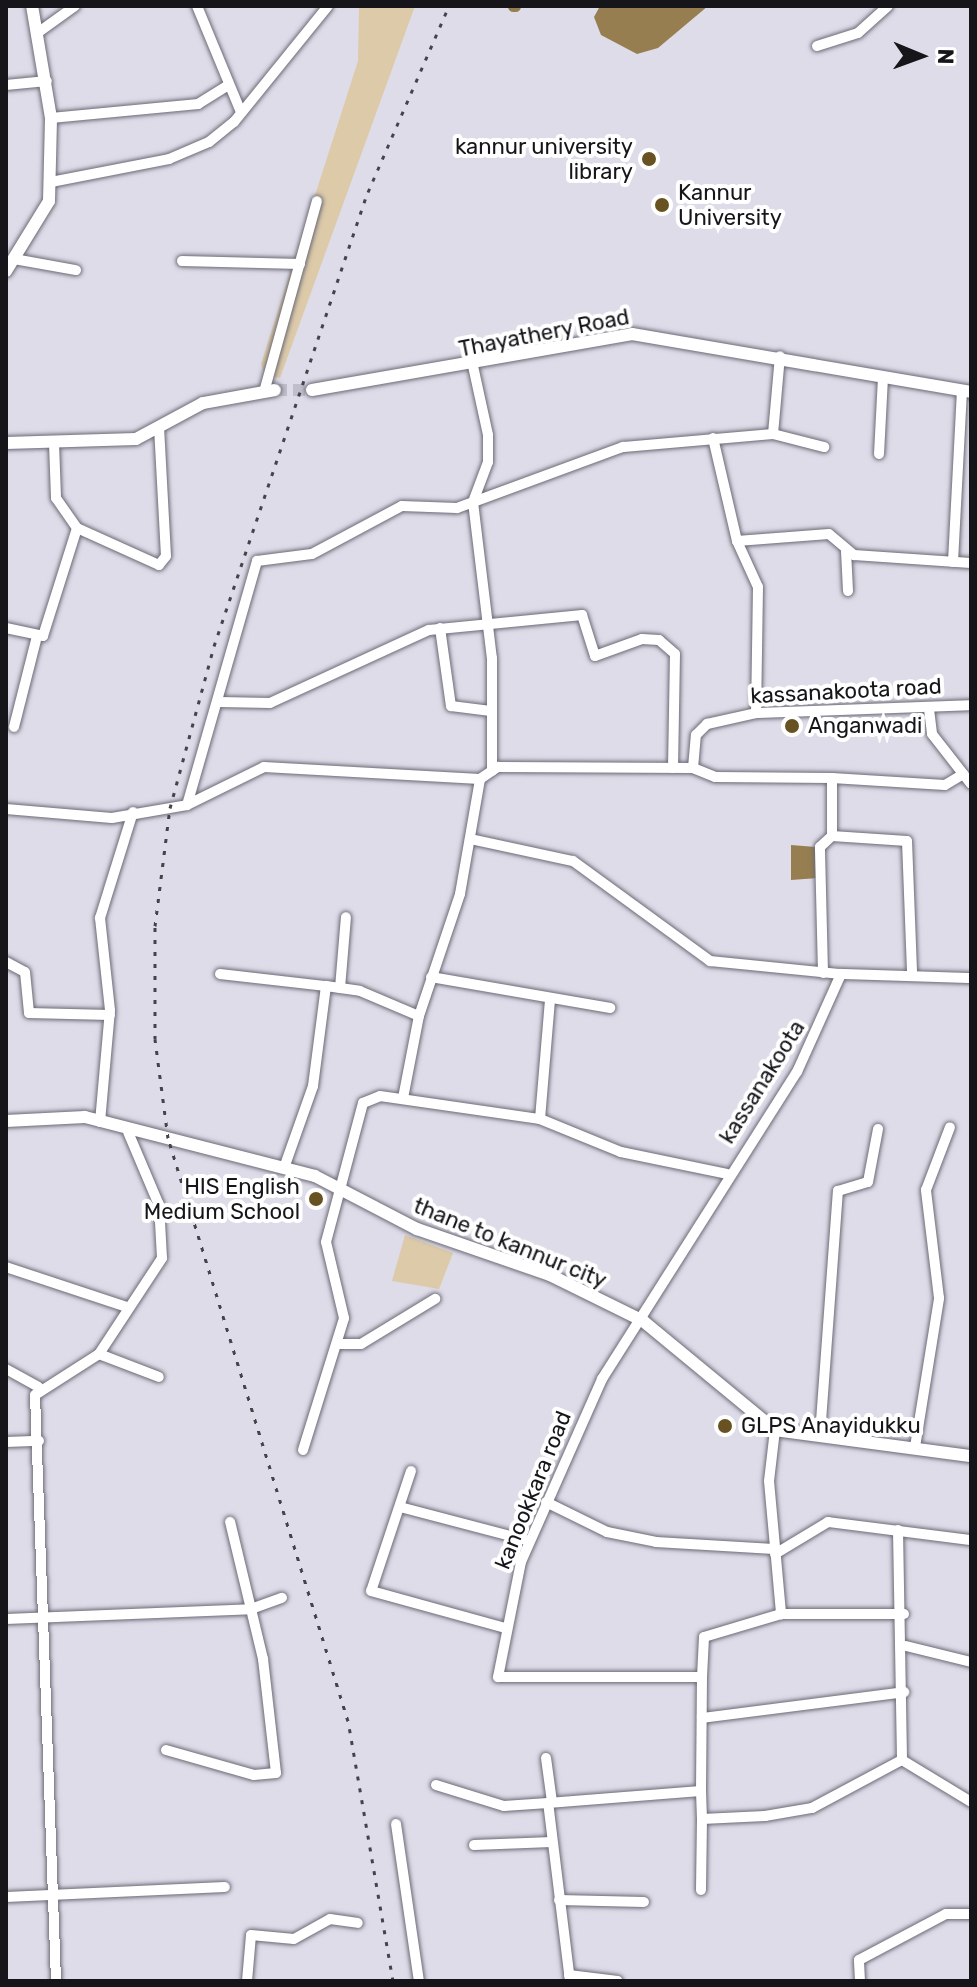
<!DOCTYPE html>
<html>
<head>
<meta charset="utf-8">
<style>
	body { margin:0 }
	#map { position:relative; width:977px; height:1987px; overflow:hidden; background:#dedce9; font-family:Rubik,sans-serif }
	div>[style] { position:absolute }
	.green>* { inset:0; background:#dccaa9 }
	.water>* { inset:0; background:#967e50 }
	.canal>* { height:11px; margin:-5.5px; padding:0 5.5px; transform-origin:5.5px; border-radius:5.5px; background:#967e50 }
	.tertiary-tunnel>* { height:12px; margin-top:-6px; transform-origin:0; background:repeating-linear-gradient(90deg,#c0beca 0 12px,transparent 0 18px) }
	.roads { filter:drop-shadow(0 0 2px #6c6a75) drop-shadow(0 0 2px #6c6a75) }
	.minor>* { height:10px; margin:-5px; padding:0 5px; transform-origin:5px; border-radius:5px; background:#fff }
	.tertiary>* { height:12px; margin:-6px; padding:0 6px; transform-origin:6px; border-radius:6px; background:#fff }
	.rail>* { height:3px; margin-top:-1.5px; transform-origin:0; background:repeating-linear-gradient(90deg,#444349 0 4px,transparent 0 12px) }
	.dots>* { width:22px; height:22px; translate:-50% -50%; box-sizing:border-box; border:4px solid #fff; border-radius:50% }
	span { translate:-50% -50%; white-space:nowrap; text-align:center; line-height:1.15; -webkit-text-stroke:8px #fff; paint-order:stroke }
	.poi-label { font-size:22px; color:#16151a }
	.right { translate:-100% -50%; text-align:right }
	.left { translate:0 -50%; text-align:left }
	.street-label { font-size:22px; color:#16151a }
	.frame { position:absolute; inset:0; border:8px solid #16151a; pointer-events:none }
	.north { position:absolute; left:881px; top:16px; width:80px; height:80px; -webkit-text-stroke:6px #fff; paint-order:stroke; rotate:91deg; font-size:22px; font-weight:700; line-height:32px; text-align:center; color:#16151a }
	.north::after { content:''; display:block; margin:auto; width:28px; height:36px; background:#16151a; clip-path:polygon(50% 0,100% 100%,50% 72%,0 100%) }
</style>
</head>
<body>
<div id="map">
	<div class="green">
		<div style="clip-path:polygon(359px 6px,415px 6px,280px 378px,265px 375px,261px 364px,358px 61px)"></div>
		<div style="clip-path:polygon(405px 1235px,453px 1253px,439px 1289px,392px 1281px)"></div>
	</div>
	<div class="water">
		<div style="clip-path:polygon(600px 6px,708px 6px,658px 48px,637px 54px,601px 35px,594px 17px)"></div>
		<div style="clip-path:polygon(791px 845px,816px 847px,818px 878px,791px 880px)"></div>
	</div>
	<div class="canal">
		<div style="left:513px;top:6px;width:2px"></div>
	</div>
	<div class="tertiary-tunnel">
		<div style="left:275px;top:390px;width:37px"></div>
	</div>
	<div class="roads">
		<div class="minor">
			<div style="left:197px;top:6px;width:115px;rotate:67.5deg"></div>
			<div style="left:36px;top:34px;width:48px;rotate:-35.7deg"></div>
			<div style="left:817px;top:46px;width:43px;rotate:-17.6deg"></div>
			<div style="left:858px;top:33px;width:40px;rotate:-42deg"></div>
			<div style="left:6px;top:85px;width:41px;rotate:-5.6deg"></div>
			<div style="left:51px;top:118px;width:148px;rotate:-5.4deg"></div>
			<div style="left:198px;top:104px;width:36px;rotate:-32deg"></div>
			<div style="left:51px;top:182px;width:120px;rotate:-11deg"></div>
			<div style="left:169px;top:159px;width:43px;rotate:-23deg"></div>
			<div style="left:209px;top:142px;width:32px;rotate:-39deg"></div>
			<div style="left:234px;top:122px;width:149px;rotate:-51deg"></div>
			<div style="left:14px;top:259px;width:63px;rotate:10.1deg"></div>
			<div style="left:182px;top:261px;width:118px;rotate:1.5deg"></div>
			<div style="left:473px;top:366px;width:71px;rotate:77.7deg"></div>
			<div style="left:488px;top:435px;width:27px;rotate:90deg"></div>
			<div style="left:488px;top:462px;width:43px;rotate:110.6deg"></div>
			<div style="left:473px;top:502px;width:157px;rotate:83.1deg"></div>
			<div style="left:492px;top:658px;width:113px;rotate:90deg"></div>
			<div style="left:264px;top:392px;width:198px;rotate:-74.5deg"></div>
			<div style="left:773px;top:434px;width:53px;rotate:14.3deg"></div>
			<div style="left:713px;top:438px;width:106px;rotate:76.9deg"></div>
			<div style="left:737px;top:541px;width:51px;rotate:65.5deg"></div>
			<div style="left:758px;top:587px;width:126px;rotate:90.9deg"></div>
			<div style="left:54px;top:443px;width:55px;rotate:87.9deg"></div>
			<div style="left:56px;top:498px;width:37px;rotate:55deg"></div>
			<div style="left:879px;top:454px;width:76px;rotate:-87deg"></div>
			<div style="left:737px;top:541px;width:92px;rotate:-4.4deg"></div>
			<div style="left:829px;top:534px;width:33px;rotate:40deg"></div>
			<div style="left:854px;top:555px;width:117px;rotate:3.9deg"></div>
			<div style="left:846px;top:551px;width:40px;rotate:87.1deg"></div>
			<div style="left:953px;top:562px;width:171px;rotate:-87deg"></div>
			<div style="left:6px;top:628px;width:38px;rotate:12deg"></div>
			<div style="left:43px;top:636px;width:113px;rotate:-72.5deg"></div>
			<div style="left:77px;top:528px;width:90px;rotate:24.3deg"></div>
			<div style="left:159px;top:565px;width:11px;rotate:-52deg"></div>
			<div style="left:166px;top:556px;width:129px;rotate:-93.1deg"></div>
			<div style="left:440px;top:628px;width:79px;rotate:82deg"></div>
			<div style="left:451px;top:706px;width:40px;rotate:7.1deg"></div>
			<div style="left:220px;top:702px;width:50px;rotate:1.1deg"></div>
			<div style="left:270px;top:703px;width:175px;rotate:-24.7deg"></div>
			<div style="left:429px;top:630px;width:154px;rotate:-5.6deg"></div>
			<div style="left:582px;top:615px;width:43px;rotate:72.4deg"></div>
			<div style="left:595px;top:656px;width:50px;rotate:-19.9deg"></div>
			<div style="left:642px;top:639px;width:17px;rotate:3deg"></div>
			<div style="left:659px;top:640px;width:21px;rotate:41deg"></div>
			<div style="left:675px;top:654px;width:114px;rotate:91deg"></div>
			<div style="left:929px;top:709px;width:25px;rotate:83deg"></div>
			<div style="left:932px;top:734px;width:63px;rotate:52deg"></div>
			<div style="left:14px;top:727px;width:90px;rotate:-75.8deg"></div>
			<div style="left:693px;top:768px;width:24px;rotate:22deg"></div>
			<div style="left:715px;top:777px;width:117px;rotate:0.5deg"></div>
			<div style="left:832px;top:778px;width:58px;rotate:90deg"></div>
			<div style="left:832px;top:778px;width:113px;rotate:3.5deg"></div>
			<div style="left:945px;top:785px;width:21px;rotate:-31deg"></div>
			<div style="left:187px;top:805px;width:254px;rotate:-74deg"></div>
			<div style="left:257px;top:561px;width:55px;rotate:-7.3deg"></div>
			<div style="left:312px;top:554px;width:102px;rotate:-28.1deg"></div>
			<div style="left:402px;top:506px;width:55px;rotate:2.1deg"></div>
			<div style="left:457px;top:508px;width:177px;rotate:-20.2deg"></div>
			<div style="left:623px;top:447px;width:151px;rotate:-5deg"></div>
			<div style="left:773px;top:434px;width:78px;rotate:-84.9deg"></div>
			<div style="left:6px;top:809px;width:106px;rotate:4.9deg"></div>
			<div style="left:112px;top:818px;width:76px;rotate:-9.8deg"></div>
			<div style="left:187px;top:805px;width:86px;rotate:-26.3deg"></div>
			<div style="left:264px;top:767px;width:216px;rotate:3.2deg"></div>
			<div style="left:470px;top:839px;width:105px;rotate:12.1deg"></div>
			<div style="left:573px;top:861px;width:170px;rotate:36.1deg"></div>
			<div style="left:710px;top:961px;width:132px;rotate:5.7deg"></div>
			<div style="left:6px;top:962px;width:21px;rotate:28deg"></div>
			<div style="left:25px;top:972px;width:41px;rotate:84.4deg"></div>
			<div style="left:29px;top:1013px;width:81px;rotate:1.4deg"></div>
			<div style="left:823px;top:973px;width:126px;rotate:-91.4deg"></div>
			<div style="left:820px;top:847px;width:16px;rotate:-43deg"></div>
			<div style="left:832px;top:836px;width:75px;rotate:3.8deg"></div>
			<div style="left:907px;top:841px;width:133px;rotate:87.8deg"></div>
			<div style="left:220px;top:974px;width:107px;rotate:6.5deg"></div>
			<div style="left:431px;top:977px;width:182px;rotate:9.8deg"></div>
			<div style="left:340px;top:988px;width:71px;rotate:-85.2deg"></div>
			<div style="left:403px;top:1098px;width:84px;rotate:-79deg"></div>
			<div style="left:419px;top:1016px;width:129px;rotate:-71.4deg"></div>
			<div style="left:460px;top:894px;width:117px;rotate:-80.1deg"></div>
			<div style="left:480px;top:779px;width:22px;rotate:-34deg"></div>
			<div style="left:498px;top:767px;width:195px;rotate:0.3deg"></div>
			<div style="left:693px;top:768px;width:33px;rotate:-85deg"></div>
			<div style="left:696px;top:735px;width:16px;rotate:-45deg"></div>
			<div style="left:707px;top:724px;width:50px;rotate:-12.7deg"></div>
			<div style="left:756px;top:713px;width:215px;rotate:-2.1deg"></div>
			<div style="left:540px;top:1119px;width:118px;rotate:-85.2deg"></div>
			<div style="left:100px;top:1122px;width:112px;rotate:-84.9deg"></div>
			<div style="left:110px;top:1010px;width:93px;rotate:-96.2deg"></div>
			<div style="left:100px;top:918px;width:111px;rotate:-72.7deg"></div>
			<div style="left:284px;top:1168px;width:87px;rotate:-70.5deg"></div>
			<div style="left:313px;top:1086px;width:101px;rotate:-82.6deg"></div>
			<div style="left:326px;top:986px;width:34px;rotate:8deg"></div>
			<div style="left:360px;top:991px;width:64px;rotate:23deg"></div>
			<div style="left:6px;top:1267px;width:127px;rotate:18.3deg"></div>
			<div style="left:337px;top:1344px;width:24px"></div>
			<div style="left:361px;top:1344px;width:87px;rotate:-31.3deg"></div>
			<div style="left:99px;top:1354px;width:64px;rotate:21deg"></div>
			<div style="left:6px;top:1369px;width:37px;rotate:29deg"></div>
			<div style="left:775px;top:1430px;width:51px;rotate:96.7deg"></div>
			<div style="left:769px;top:1481px;width:134px;rotate:84.8deg"></div>
			<div style="left:781px;top:1614px;width:123px"></div>
			<div style="left:820px;top:1435px;width:245px;rotate:-85.8deg"></div>
			<div style="left:838px;top:1191px;width:31px;rotate:-17deg"></div>
			<div style="left:868px;top:1182px;width:54px;rotate:-79.3deg"></div>
			<div style="left:6px;top:1442px;width:33px;rotate:-2deg"></div>
			<div style="left:915px;top:1447px;width:151px;rotate:-80.8deg"></div>
			<div style="left:939px;top:1298px;width:109px;rotate:-96.9deg"></div>
			<div style="left:926px;top:1190px;width:67px;rotate:-69.1deg"></div>
			<div style="left:303px;top:1450px;width:138px;rotate:-72.7deg"></div>
			<div style="left:344px;top:1318px;width:78px;rotate:-103.3deg"></div>
			<div style="left:326px;top:1242px;width:144px;rotate:-75.1deg"></div>
			<div style="left:363px;top:1103px;width:18px;rotate:-22deg"></div>
			<div style="left:380px;top:1096px;width:162px;rotate:8.2deg"></div>
			<div style="left:540px;top:1119px;width:87px;rotate:22.2deg"></div>
			<div style="left:621px;top:1152px;width:108px;rotate:11.7deg"></div>
			<div style="left:411px;top:1471px;width:126px;rotate:108.4deg"></div>
			<div style="left:371px;top:1591px;width:139px;rotate:15.4deg"></div>
			<div style="left:546px;top:1502px;width:68px;rotate:26.2deg"></div>
			<div style="left:607px;top:1532px;width:50px;rotate:11.5deg"></div>
			<div style="left:656px;top:1542px;width:118px;rotate:3.4deg"></div>
			<div style="left:400px;top:1507px;width:134px;rotate:14.7deg"></div>
			<div style="left:898px;top:1530px;width:230px;rotate:89deg"></div>
			<div style="left:902px;top:1760px;width:81px;rotate:31.3deg"></div>
			<div style="left:775px;top:1554px;width:62px;rotate:-31.1deg"></div>
			<div style="left:828px;top:1522px;width:144px;rotate:7.2deg"></div>
			<div style="left:6px;top:1619px;width:245px;rotate:-2.3deg"></div>
			<div style="left:251px;top:1609px;width:33px;rotate:-20deg"></div>
			<div style="left:906px;top:1646px;width:67px;rotate:13.8deg"></div>
			<div style="left:702px;top:1677px;width:40px;rotate:-87.1deg"></div>
			<div style="left:704px;top:1637px;width:80px;rotate:-16.6deg"></div>
			<div style="left:702px;top:1718px;width:204px;rotate:-7.3deg"></div>
			<div style="left:166px;top:1750px;width:91px;rotate:15.9deg"></div>
			<div style="left:254px;top:1775px;width:22px;rotate:-5deg"></div>
			<div style="left:276px;top:1773px;width:115px;rotate:-96.5deg"></div>
			<div style="left:263px;top:1659px;width:141px;rotate:-103.5deg"></div>
			<div style="left:546px;top:1758px;width:44px;rotate:82.2deg"></div>
			<div style="left:436px;top:1785px;width:71px;rotate:17.2deg"></div>
			<div style="left:504px;top:1806px;width:44px;rotate:-3.9deg"></div>
			<div style="left:701px;top:1791px;width:28px;rotate:88deg"></div>
			<div style="left:702px;top:1819px;width:63px;rotate:-2.7deg"></div>
			<div style="left:765px;top:1816px;width:48px;rotate:-9.7deg"></div>
			<div style="left:812px;top:1808px;width:102px;rotate:-28.1deg"></div>
			<div style="left:396px;top:1824px;width:159px;rotate:81.7deg"></div>
			<div style="left:474px;top:1845px;width:78px;rotate:-2.2deg"></div>
			<div style="left:701px;top:1890px;width:71px;rotate:-89.2deg"></div>
			<div style="left:6px;top:1897px;width:219px;rotate:-2.6deg"></div>
			<div style="left:559px;top:1900px;width:85px;rotate:1.3deg"></div>
			<div style="left:569px;top:1975px;width:49px;rotate:7deg"></div>
			<div style="left:56px;top:1981px;width:586px;rotate:-92.05deg"></div>
			<div style="left:35px;top:1395px;width:76px;rotate:-32.6deg"></div>
			<div style="left:99px;top:1354px;width:115px;rotate:-56.7deg"></div>
			<div style="left:162px;top:1258px;width:53px;rotate:-93.2deg"></div>
			<div style="left:159px;top:1205px;width:79px;rotate:-113deg"></div>
			<div style="left:247px;top:1981px;width:46px;rotate:-85deg"></div>
			<div style="left:251px;top:1935px;width:43px;rotate:5.3deg"></div>
			<div style="left:294px;top:1939px;width:41px;rotate:-29.1deg"></div>
			<div style="left:330px;top:1919px;width:28px;rotate:8deg"></div>
			<div style="left:570px;top:1981px;width:179px;rotate:-97deg"></div>
			<div style="left:548px;top:1803px;width:153px;rotate:-4.5deg"></div>
			<div style="left:701px;top:1791px;width:114px;rotate:-89.5deg"></div>
			<div style="left:702px;top:1677px;width:204px;rotate:180deg"></div>
			<div style="left:498px;top:1677px;width:117px;rotate:-78.7deg"></div>
			<div style="left:521px;top:1562px;width:200px;rotate:-66.1deg"></div>
			<div style="left:602px;top:1379px;width:364px;rotate:-57.6deg"></div>
			<div style="left:797px;top:1072px;width:107px;rotate:-65.8deg"></div>
			<div style="left:841px;top:974px;width:130px;rotate:1.8deg"></div>
			<div style="left:860px;top:1981px;width:21px;rotate:-93deg"></div>
			<div style="left:859px;top:1960px;width:98px;rotate:-27.9deg"></div>
			<div style="left:946px;top:1914px;width:25px"></div>
		</div>
		<div class="tertiary">
			<div style="left:6px;top:271px;width:82px;rotate:-58.4deg"></div>
			<div style="left:49px;top:201px;width:83px;rotate:-88.6deg"></div>
			<div style="left:51px;top:118px;width:114px;rotate:-99.6deg"></div>
			<div style="left:312px;top:390px;width:325px;rotate:-9.9deg"></div>
			<div style="left:632px;top:334px;width:344px;rotate:9.7deg"></div>
			<div style="left:6px;top:443px;width:130px;rotate:-1.8deg"></div>
			<div style="left:136px;top:439px;width:76px;rotate:-28.2deg"></div>
			<div style="left:203px;top:403px;width:73px;rotate:-10.2deg"></div>
			<div style="left:6px;top:1121px;width:79px;rotate:-2.9deg"></div>
			<div style="left:85px;top:1117px;width:237px;rotate:14.4deg"></div>
			<div style="left:315px;top:1176px;width:115px;rotate:27.5deg"></div>
			<div style="left:417px;top:1229px;width:141px;rotate:19.1deg"></div>
			<div style="left:550px;top:1275px;width:104px;rotate:26.3deg"></div>
			<div style="left:643px;top:1321px;width:171px;rotate:39.5deg"></div>
			<div style="left:775px;top:1430px;width:198px;rotate:7.6deg"></div>
		</div>
	</div>
	<div class="rail">
		<div style="left:393px;top:1981px;width:264px;rotate:-99.8deg"></div>
		<div style="left:348px;top:1721px;width:610px;rotate:-107.16deg"></div>
		<div style="left:168px;top:1138px;width:100px;rotate:-97.5deg"></div>
		<div style="left:155px;top:1039px;width:113px;rotate:-90deg"></div>
		<div style="left:155px;top:926px;width:119px;rotate:-82.8deg"></div>
		<div style="left:170px;top:808px;width:168px;rotate:-74.8deg"></div>
		<div style="left:214px;top:646px;width:479px;rotate:-71.3deg"></div>
		<div style="left:368px;top:192px;width:203px;rotate:-66.5deg"></div>
	</div>
	<div class="dots">
		<div style="left:649px;top:159px;background:#695222"></div>
		<div style="left:662px;top:205px;background:#695222"></div>
		<div style="left:792px;top:726px;background:#695222"></div>
		<div style="left:316px;top:1199px;background:#695222"></div>
		<div style="left:725px;top:1426px;background:#695222"></div>
	</div>
	<div class="poi-label">
		<span class="right" style="left:633px;top:159px">kannur university<br>library</span>
		<span class="left" style="left:678px;top:205px">Kannur<br>University</span>
		<span class="left" style="left:808px;top:726px">Anganwadi</span>
		<span class="right" style="left:300px;top:1199px">HIS English<br>Medium School</span>
		<span class="left" style="left:741px;top:1426px">GLPS Anayidukku</span>
	</div>
	<div class="street-label">
		<span style="left:544px;top:333px;rotate:-11deg">Thayathery Road</span>
		<span style="left:846px;top:691px;rotate:-3deg">kassanakoota road</span>
		<span style="left:762px;top:1082px;rotate:-58deg">kassanakoota</span>
		<span style="left:510px;top:1243px;rotate:22deg">thane to kannur city</span>
		<span style="left:533px;top:1490px;rotate:-68deg">kanookkara road</span>
	</div>
	<div class="frame"></div>
	<div class="north">N</div>
</div>
</body>
</html>
